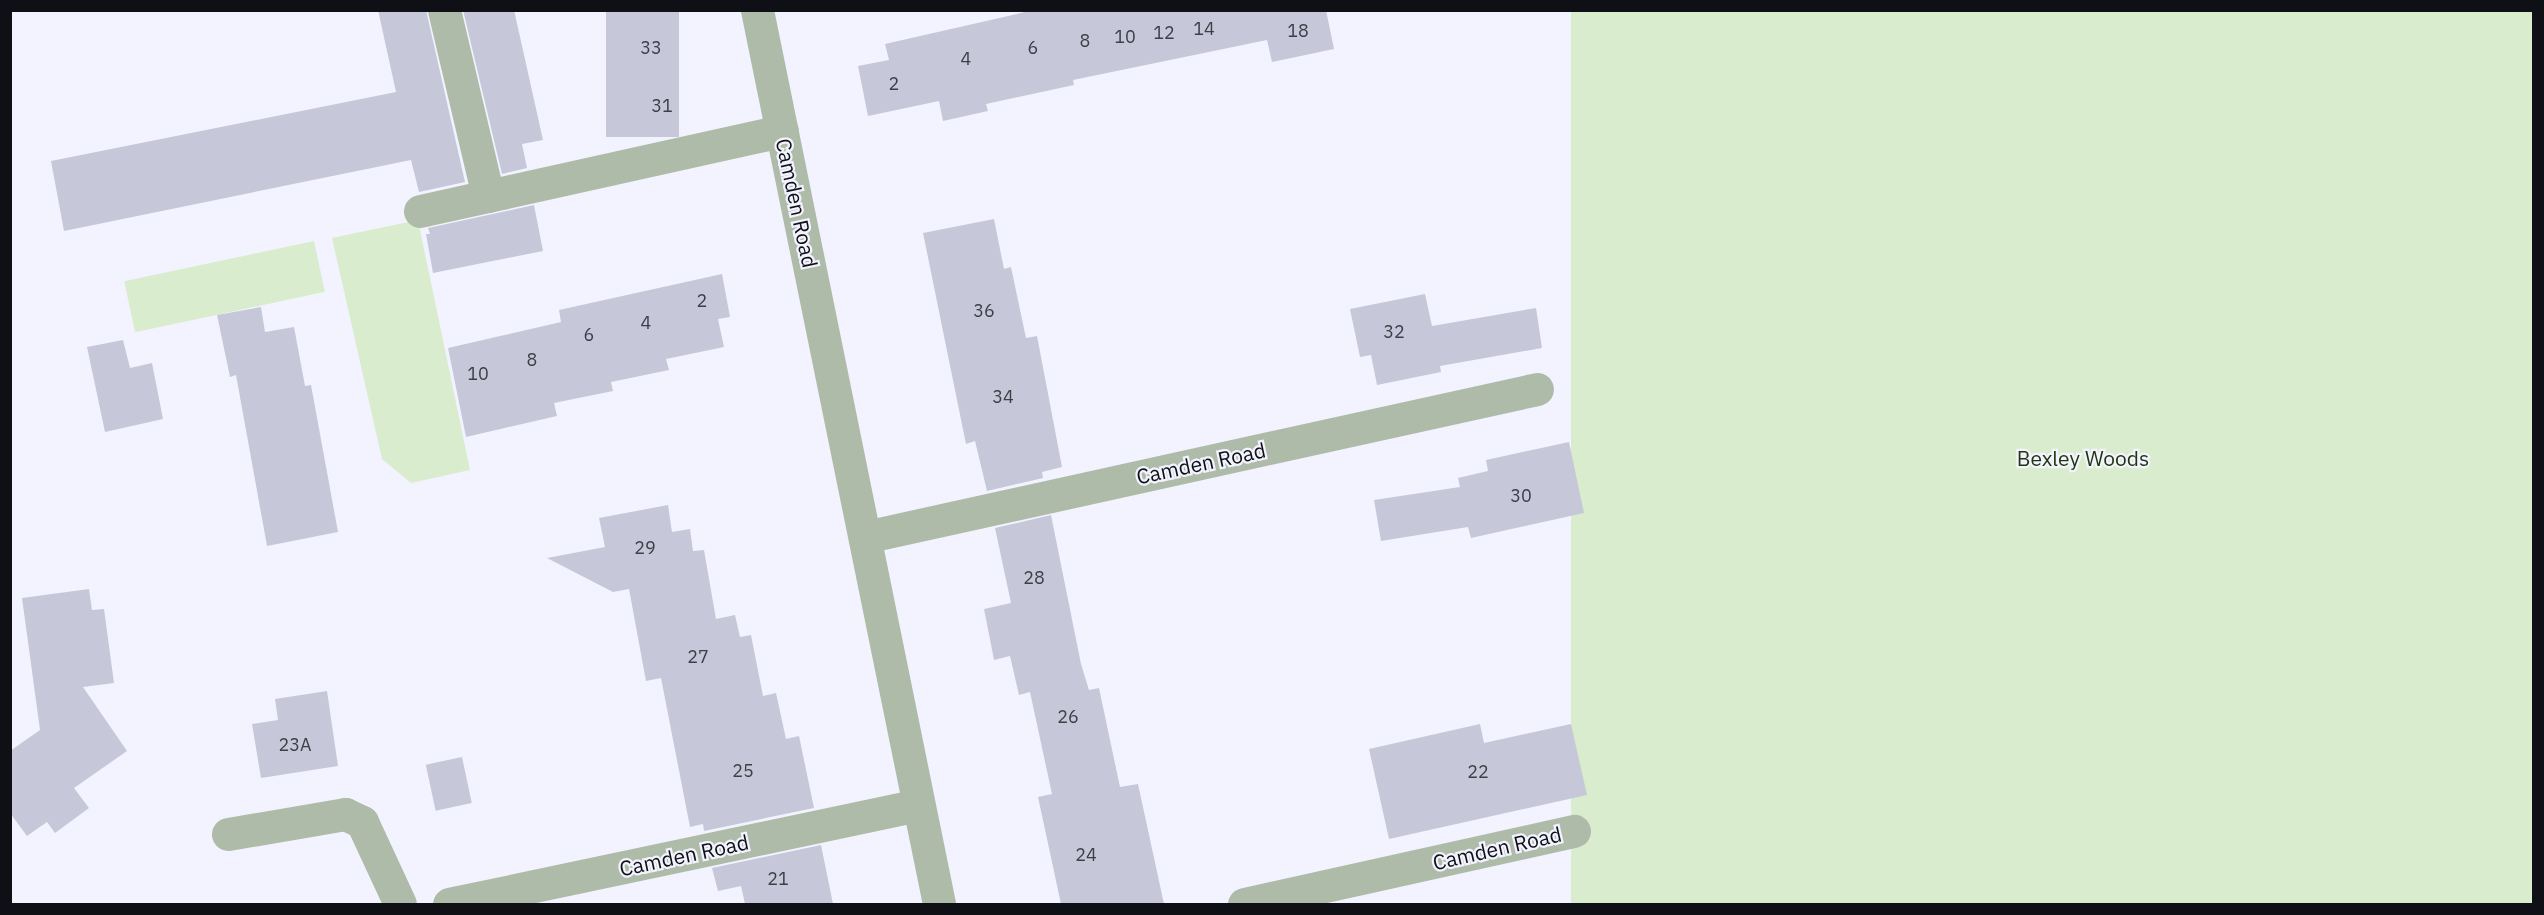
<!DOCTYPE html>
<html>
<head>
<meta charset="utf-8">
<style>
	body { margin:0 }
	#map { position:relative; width:2544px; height:915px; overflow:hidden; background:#f2f3fe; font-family:"IBM Plex Sans",sans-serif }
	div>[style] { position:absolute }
	.green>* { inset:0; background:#d9ecce; transform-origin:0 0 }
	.building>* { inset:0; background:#c6c8d9; transform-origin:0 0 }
	.minor>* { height:33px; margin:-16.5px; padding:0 16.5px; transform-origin:16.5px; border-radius:16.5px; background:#afbba9 }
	span { translate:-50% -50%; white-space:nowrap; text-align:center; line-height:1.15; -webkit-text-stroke:4.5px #f2f3fe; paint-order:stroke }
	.number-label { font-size:18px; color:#3d3e46 }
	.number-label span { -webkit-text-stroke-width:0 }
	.street-label { font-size:21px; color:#0f1015 }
	.park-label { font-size:21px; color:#1e360a }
	.frame { position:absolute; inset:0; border:12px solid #0f1015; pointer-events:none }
</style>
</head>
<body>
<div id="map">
	<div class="green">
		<div style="left:1571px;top:11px;width:962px;height:901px"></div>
		<div style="clip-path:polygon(418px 220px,470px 470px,411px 483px,382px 459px,332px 238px)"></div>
		<div style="left:314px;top:241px;width:52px;height:194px;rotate:78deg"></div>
	</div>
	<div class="building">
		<div style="clip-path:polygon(378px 10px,426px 10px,465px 182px,419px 192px,411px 160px,64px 231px,51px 161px,396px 92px)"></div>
		<div style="clip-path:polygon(463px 10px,514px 10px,543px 140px,522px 144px,527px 168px,502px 174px)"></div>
		<div style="left:606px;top:10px;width:73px;height:127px"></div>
		<div style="clip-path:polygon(1034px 10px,1326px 10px,1334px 49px,1272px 62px,1267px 40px,1073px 80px,1074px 85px,986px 104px,988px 111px,943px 121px,939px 101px,868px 116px,858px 66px,889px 60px,885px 44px)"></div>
		<div style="clip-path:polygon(534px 205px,543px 251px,433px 273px,426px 234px,430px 234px,428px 228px)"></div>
		<div style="clip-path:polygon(994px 219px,1004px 269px,1011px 267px,1026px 338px,1037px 336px,1062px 467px,1042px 472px,1043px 478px,987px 491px,975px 441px,966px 444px,923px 233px)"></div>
		<div style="clip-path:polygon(722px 274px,730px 317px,718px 319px,724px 347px,666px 359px,669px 370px,611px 382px,613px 391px,554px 403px,557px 416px,466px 437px,448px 348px,561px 322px,559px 310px)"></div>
		<div style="clip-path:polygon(1425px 294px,1432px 326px,1536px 308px,1542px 348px,1440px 366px,1441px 372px,1377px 385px,1371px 355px,1360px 357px,1350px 309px)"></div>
		<div style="clip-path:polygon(261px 307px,265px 332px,294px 327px,305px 386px,311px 385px,338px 532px,267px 546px,236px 375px,230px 377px,217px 315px)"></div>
		<div style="clip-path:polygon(123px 340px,130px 368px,152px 363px,163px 419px,105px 432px,87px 347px)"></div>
		<div style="clip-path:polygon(1569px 442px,1584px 513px,1471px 538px,1468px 527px,1381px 541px,1374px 500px,1460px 487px,1458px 478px,1488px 471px,1486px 460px)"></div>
		<div style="clip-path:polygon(668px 505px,672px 532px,690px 529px,693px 551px,704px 550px,716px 619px,735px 615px,740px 637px,751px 635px,763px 696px,776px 693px,786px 739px,799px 736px,814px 808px,704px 831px,703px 824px,690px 827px,661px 678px,646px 681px,629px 589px,613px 592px,547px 558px,605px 547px,599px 518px)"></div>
		<div style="clip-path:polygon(1051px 515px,1081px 664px,1089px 690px,1099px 688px,1120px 787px,1138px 784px,1164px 904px,1061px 904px,1038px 797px,1052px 794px,1030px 692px,1019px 695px,1010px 656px,994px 660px,984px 609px,1011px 603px,995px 528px)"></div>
		<div style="clip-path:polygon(89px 589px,92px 610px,104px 609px,114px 683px,83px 687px,127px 751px,74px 788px,89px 808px,55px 833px,47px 822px,27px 836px,10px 813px,10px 751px,40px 730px,22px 598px)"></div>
		<div style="clip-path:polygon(327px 691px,338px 766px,261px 778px,252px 724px,278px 720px,275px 699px)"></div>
		<div style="clip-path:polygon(1480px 724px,1484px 743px,1571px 724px,1587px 795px,1389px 839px,1369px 749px)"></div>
		<div style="left:462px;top:757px;width:47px;height:37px;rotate:78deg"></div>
		<div style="clip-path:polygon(821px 845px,833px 904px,745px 904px,741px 886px,718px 891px,712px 868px)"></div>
	</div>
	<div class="minor">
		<div style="left:757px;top:10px;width:912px;rotate:78.49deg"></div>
		<div style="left:488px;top:196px;width:301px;rotate:-12.5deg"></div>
		<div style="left:420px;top:211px;width:70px;rotate:-12.4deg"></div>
		<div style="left:488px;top:196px;width:191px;rotate:-103.3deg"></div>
		<div style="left:865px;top:537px;width:688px;rotate:-12.42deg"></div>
		<div style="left:228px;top:834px;width:119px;rotate:-9.7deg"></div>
		<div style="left:345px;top:814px;width:19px;rotate:25deg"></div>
		<div style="left:362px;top:822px;width:90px;rotate:65.1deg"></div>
		<div style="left:449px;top:904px;width:479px;rotate:-11.9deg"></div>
		<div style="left:1244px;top:904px;width:338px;rotate:-12.5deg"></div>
	</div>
	<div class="number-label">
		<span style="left:1204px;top:29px">14</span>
		<span style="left:1298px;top:31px">18</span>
		<span style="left:1164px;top:33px">12</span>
		<span style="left:1125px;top:37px">10</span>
		<span style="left:1085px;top:41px">8</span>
		<span style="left:651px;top:48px">33</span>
		<span style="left:1033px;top:48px">6</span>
		<span style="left:966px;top:59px">4</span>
		<span style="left:894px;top:84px">2</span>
		<span style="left:662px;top:106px">31</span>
		<span style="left:702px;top:301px">2</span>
		<span style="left:984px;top:311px">36</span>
		<span style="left:646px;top:323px">4</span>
		<span style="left:1394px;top:332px">32</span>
		<span style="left:589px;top:335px">6</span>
		<span style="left:532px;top:360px">8</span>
		<span style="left:478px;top:374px">10</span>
		<span style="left:1003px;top:397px">34</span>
		<span style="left:1521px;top:496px">30</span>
		<span style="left:645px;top:548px">29</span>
		<span style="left:1034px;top:578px">28</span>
		<span style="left:698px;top:657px">27</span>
		<span style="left:1068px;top:717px">26</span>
		<span style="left:295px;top:745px">23A</span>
		<span style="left:743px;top:771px">25</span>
		<span style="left:1478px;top:772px">22</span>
		<span style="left:1086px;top:855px">24</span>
		<span style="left:778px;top:879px">21</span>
	</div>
	<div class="street-label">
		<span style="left:797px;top:203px;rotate:78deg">Camden Road</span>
		<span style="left:1201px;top:463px;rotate:-12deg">Camden Road</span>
		<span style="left:1497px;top:848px;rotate:-13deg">Camden Road</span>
		<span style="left:684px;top:855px;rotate:-12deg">Camden Road</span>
	</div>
	<div class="park-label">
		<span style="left:2083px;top:458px">Bexley Woods</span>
	</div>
	<div class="frame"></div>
</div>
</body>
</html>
